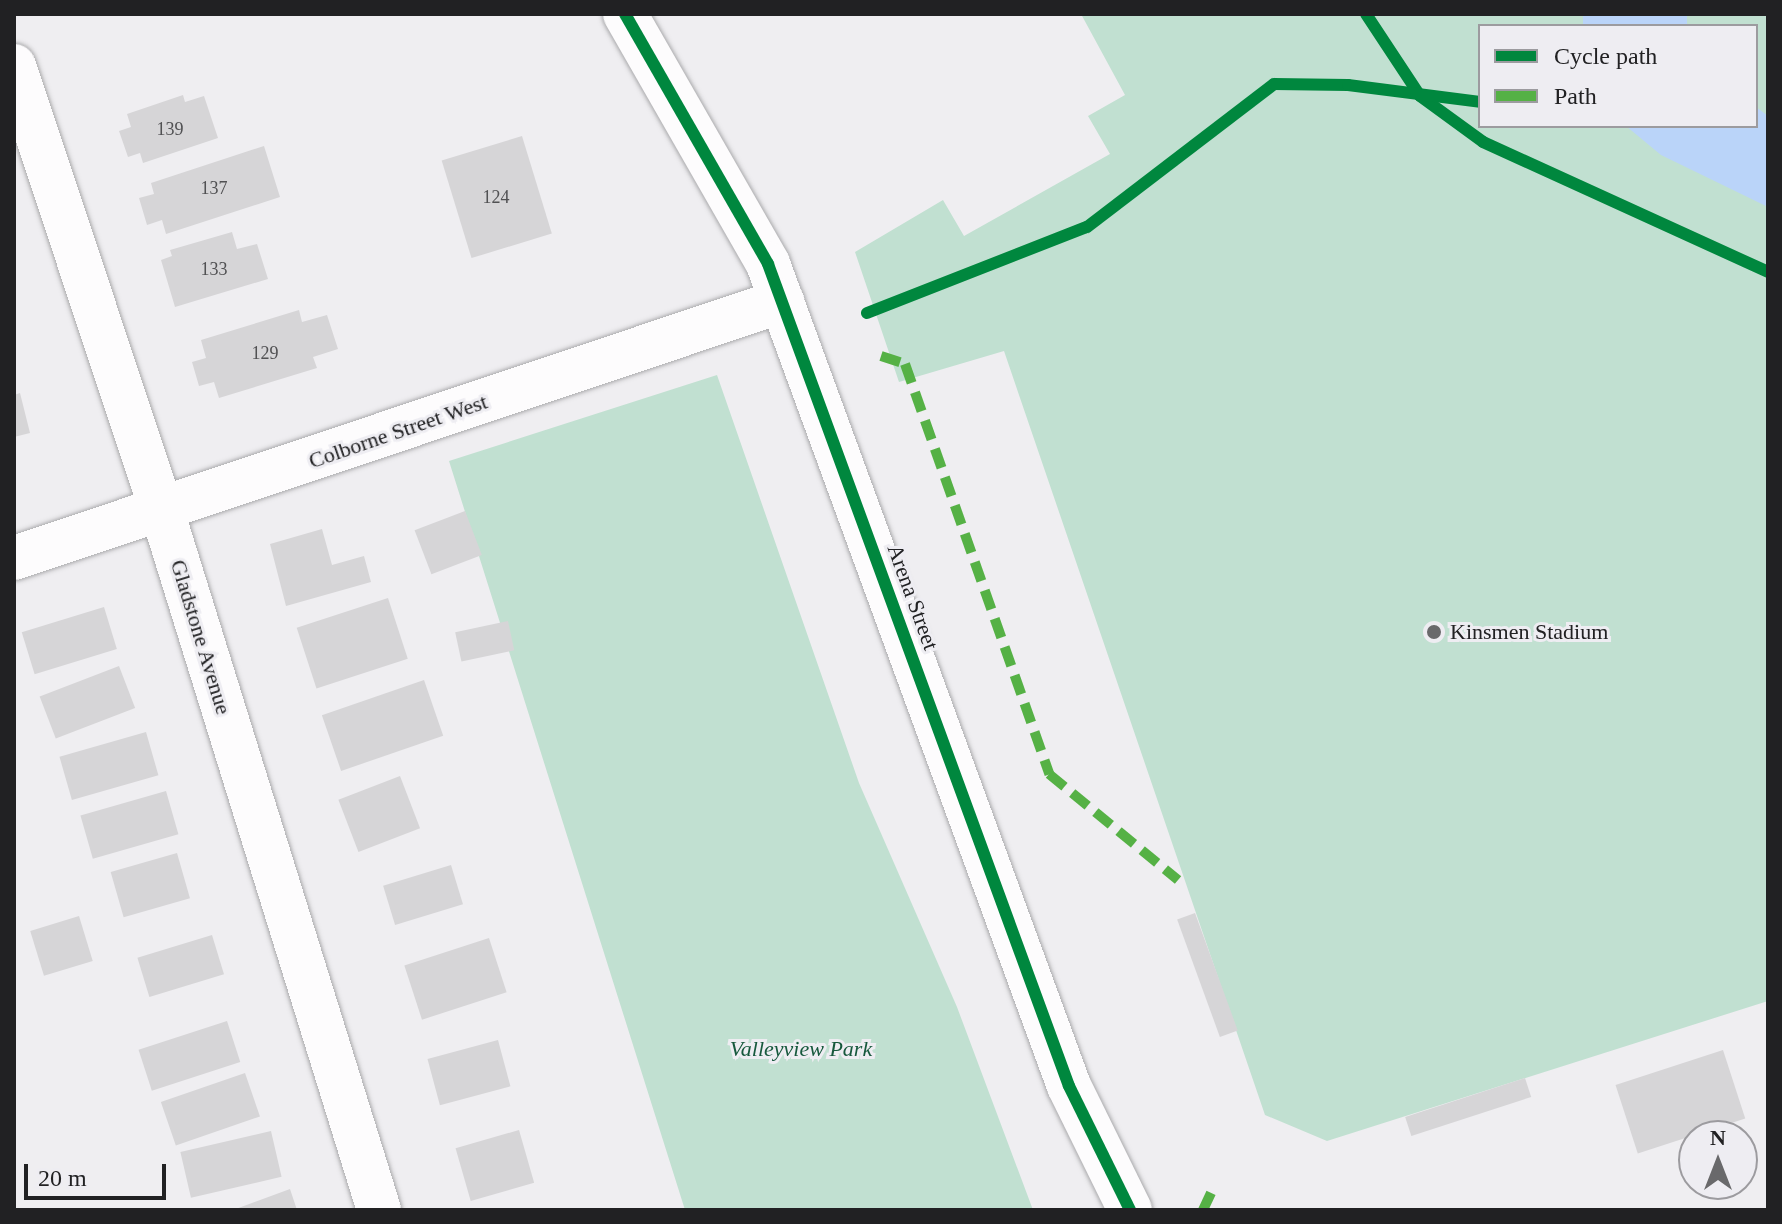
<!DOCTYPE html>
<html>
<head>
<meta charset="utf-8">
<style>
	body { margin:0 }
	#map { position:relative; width:1782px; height:1224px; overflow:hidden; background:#efeef1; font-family:Georgia,serif }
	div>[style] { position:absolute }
	.green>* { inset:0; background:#c1e0d1 }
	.water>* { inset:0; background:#bad4f9; transform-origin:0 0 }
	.building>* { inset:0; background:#d6d5d7; transform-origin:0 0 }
	.roads { filter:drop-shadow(0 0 2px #aaaaac) drop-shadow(0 0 2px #aaaaac) }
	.street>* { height:44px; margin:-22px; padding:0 22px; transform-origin:22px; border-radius:22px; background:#fdfcfd }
	.quiet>* { height:10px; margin-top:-5px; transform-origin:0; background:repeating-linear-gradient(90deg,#55b145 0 20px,transparent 0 30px) }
	.cycleway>* { height:12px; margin:-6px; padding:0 6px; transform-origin:6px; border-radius:6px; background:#00873e }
	.dots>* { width:22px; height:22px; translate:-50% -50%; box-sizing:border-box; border:4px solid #eeedf2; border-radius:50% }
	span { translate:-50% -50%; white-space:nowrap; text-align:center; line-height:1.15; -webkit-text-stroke:6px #eeedf2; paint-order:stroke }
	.number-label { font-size:18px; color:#515153 }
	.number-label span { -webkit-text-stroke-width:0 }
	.street-label { font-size:22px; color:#212123 }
	.poi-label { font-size:22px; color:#212123 }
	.left { translate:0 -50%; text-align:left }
	.park-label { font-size:22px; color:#17593d; font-style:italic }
	.frame { position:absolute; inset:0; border:16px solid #212123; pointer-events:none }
	.legend { position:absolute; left:1478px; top:24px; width:280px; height:104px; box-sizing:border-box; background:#eeedf2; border:2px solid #9c9b9f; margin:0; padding:10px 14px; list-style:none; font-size:24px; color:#212123 }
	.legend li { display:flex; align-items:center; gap:16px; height:40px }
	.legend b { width:40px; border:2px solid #9c9b9f }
	.north { position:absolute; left:1678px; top:1120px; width:80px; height:80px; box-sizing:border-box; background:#eeedf2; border:2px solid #9c9b9f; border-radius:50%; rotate:0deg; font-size:22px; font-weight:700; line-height:32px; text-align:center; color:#212123 }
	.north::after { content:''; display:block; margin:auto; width:28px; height:36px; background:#69696b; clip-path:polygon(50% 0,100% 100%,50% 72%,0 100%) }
	.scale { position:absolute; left:24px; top:1164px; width:142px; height:36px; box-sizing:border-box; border:4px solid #212123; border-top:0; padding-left:10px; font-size:24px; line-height:28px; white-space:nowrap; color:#212123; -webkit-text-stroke:6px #eeedf2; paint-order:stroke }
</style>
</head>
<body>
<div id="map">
	<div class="green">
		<div style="clip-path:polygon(evenodd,1081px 14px,1768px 14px,1768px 1001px,1327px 1141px,1265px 1115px,1004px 351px,899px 382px,855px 252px,943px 200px,964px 236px,1110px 154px,1088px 116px,1125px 95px,1081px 14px,1480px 26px,1756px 26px,1756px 126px,1480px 126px,1480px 26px)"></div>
		<div style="clip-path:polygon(717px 375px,859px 783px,957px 1007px,1033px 1210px,685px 1210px,449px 461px)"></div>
	</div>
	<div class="water">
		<div style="left:1583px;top:14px;width:104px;height:12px"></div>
		<div style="clip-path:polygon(1756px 107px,1768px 116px,1768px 207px,1661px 155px,1626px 126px,1756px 126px)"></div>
	</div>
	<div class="building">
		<div style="clip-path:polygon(183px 95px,185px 102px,204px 96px,218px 138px,143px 163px,140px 153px,128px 157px,119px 131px,131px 127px,127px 114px)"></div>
		<div style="left:522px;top:136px;width:102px;height:84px;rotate:73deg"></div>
		<div style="clip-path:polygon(264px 146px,280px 197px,166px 234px,162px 220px,147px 225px,139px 198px,154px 194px,151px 183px)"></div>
		<div style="clip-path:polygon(232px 232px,237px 249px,257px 244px,268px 279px,175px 307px,161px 260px,172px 256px,170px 250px)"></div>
		<div style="clip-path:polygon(299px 310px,302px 322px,327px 315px,338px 349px,313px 357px,317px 368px,219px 398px,214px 382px,199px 386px,192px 362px,206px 358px,201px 340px)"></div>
		<div style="clip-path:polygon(20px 393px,30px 433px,14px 437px,14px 395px)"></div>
		<div style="left:465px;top:511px;width:47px;height:54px;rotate:69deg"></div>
		<div style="clip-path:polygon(322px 529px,332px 565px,364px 556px,371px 582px,286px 606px,270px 544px)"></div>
		<div style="left:388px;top:598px;width:64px;height:96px;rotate:72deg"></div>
		<div style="left:104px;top:607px;width:44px;height:86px;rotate:73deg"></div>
		<div style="left:508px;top:621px;width:30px;height:54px;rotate:78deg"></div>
		<div style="left:119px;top:666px;width:45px;height:85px;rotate:69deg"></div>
		<div style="left:424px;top:680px;width:59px;height:108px;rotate:71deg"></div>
		<div style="left:146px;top:732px;width:45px;height:90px;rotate:74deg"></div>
		<div style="left:400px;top:776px;width:56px;height:66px;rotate:69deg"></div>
		<div style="left:166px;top:791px;width:45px;height:89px;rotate:74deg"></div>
		<div style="left:177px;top:853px;width:47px;height:69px;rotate:74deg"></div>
		<div style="left:451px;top:865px;width:41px;height:71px;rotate:73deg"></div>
		<div style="left:1195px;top:913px;width:125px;height:19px;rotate:70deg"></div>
		<div style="left:79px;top:916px;width:47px;height:51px;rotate:73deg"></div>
		<div style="left:212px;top:935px;width:41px;height:78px;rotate:73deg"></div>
		<div style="left:489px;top:938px;width:57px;height:89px;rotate:72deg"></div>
		<div style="left:227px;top:1021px;width:43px;height:93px;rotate:72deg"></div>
		<div style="left:498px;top:1040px;width:48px;height:73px;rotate:75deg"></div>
		<div style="left:1723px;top:1050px;width:72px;height:113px;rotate:72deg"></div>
		<div style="left:245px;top:1073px;width:46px;height:89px;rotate:71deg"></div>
		<div style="left:1525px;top:1078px;width:20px;height:126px;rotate:72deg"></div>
		<div style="left:519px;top:1130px;width:55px;height:66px;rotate:74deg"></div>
		<div style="left:271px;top:1131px;width:47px;height:93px;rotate:77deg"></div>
		<div style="clip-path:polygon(290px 1189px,297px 1210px,233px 1210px)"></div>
	</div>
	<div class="roads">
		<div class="street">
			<div style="left:625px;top:14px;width:288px;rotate:60.2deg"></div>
			<div style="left:768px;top:264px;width:875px;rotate:69.89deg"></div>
			<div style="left:1069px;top:1086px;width:138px;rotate:63.8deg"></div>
			<div style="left:14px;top:66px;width:469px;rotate:71.6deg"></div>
			<div style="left:162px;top:511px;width:732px;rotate:72.75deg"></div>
			<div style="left:14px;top:558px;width:810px;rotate:-18.5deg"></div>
		</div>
	</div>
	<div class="quiet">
		<div style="left:881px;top:356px;width:25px;rotate:18deg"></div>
		<div style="left:905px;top:364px;width:435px;rotate:70.6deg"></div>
		<div style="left:1049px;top:774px;width:167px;rotate:39.4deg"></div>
		<div style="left:1203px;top:1210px;width:19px;rotate:-65deg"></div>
	</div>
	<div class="cycleway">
		<div style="left:625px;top:14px;width:288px;rotate:60.2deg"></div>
		<div style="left:768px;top:264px;width:875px;rotate:69.89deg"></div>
		<div style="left:1069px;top:1086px;width:138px;rotate:63.8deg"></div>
		<div style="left:1366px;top:14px;width:98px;rotate:56.6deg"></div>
		<div style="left:1420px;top:96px;width:78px;rotate:36.1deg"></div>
		<div style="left:1483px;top:142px;width:313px;rotate:24.5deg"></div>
		<div style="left:867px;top:313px;width:236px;rotate:-21.4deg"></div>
		<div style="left:1087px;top:227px;width:235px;rotate:-37.4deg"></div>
		<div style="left:1274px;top:84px;width:74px;rotate:0.8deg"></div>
		<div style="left:1348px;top:85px;width:133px;rotate:7.3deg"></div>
	</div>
	<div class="dots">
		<div style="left:1434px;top:632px;background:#69696b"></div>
	</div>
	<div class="number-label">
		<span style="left:170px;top:129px">139</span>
		<span style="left:214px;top:188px">137</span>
		<span style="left:496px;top:197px">124</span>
		<span style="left:214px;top:269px">133</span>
		<span style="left:265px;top:353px">129</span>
	</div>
	<div class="street-label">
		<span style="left:398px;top:431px;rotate:-19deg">Colborne Street West</span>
		<span style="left:913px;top:597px;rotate:70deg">Arena Street</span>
		<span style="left:201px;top:637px;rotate:73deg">Gladstone Avenue</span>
	</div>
	<div class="poi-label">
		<span class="left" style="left:1450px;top:632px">Kinsmen Stadium</span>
	</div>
	<div class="park-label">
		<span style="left:801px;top:1049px">Valleyview Park</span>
	</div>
	<div class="frame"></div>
	<ul class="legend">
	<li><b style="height:10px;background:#00873e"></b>Cycle path</li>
	<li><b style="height:10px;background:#55b145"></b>Path</li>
	</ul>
	<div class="north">N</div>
	<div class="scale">20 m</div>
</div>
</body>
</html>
